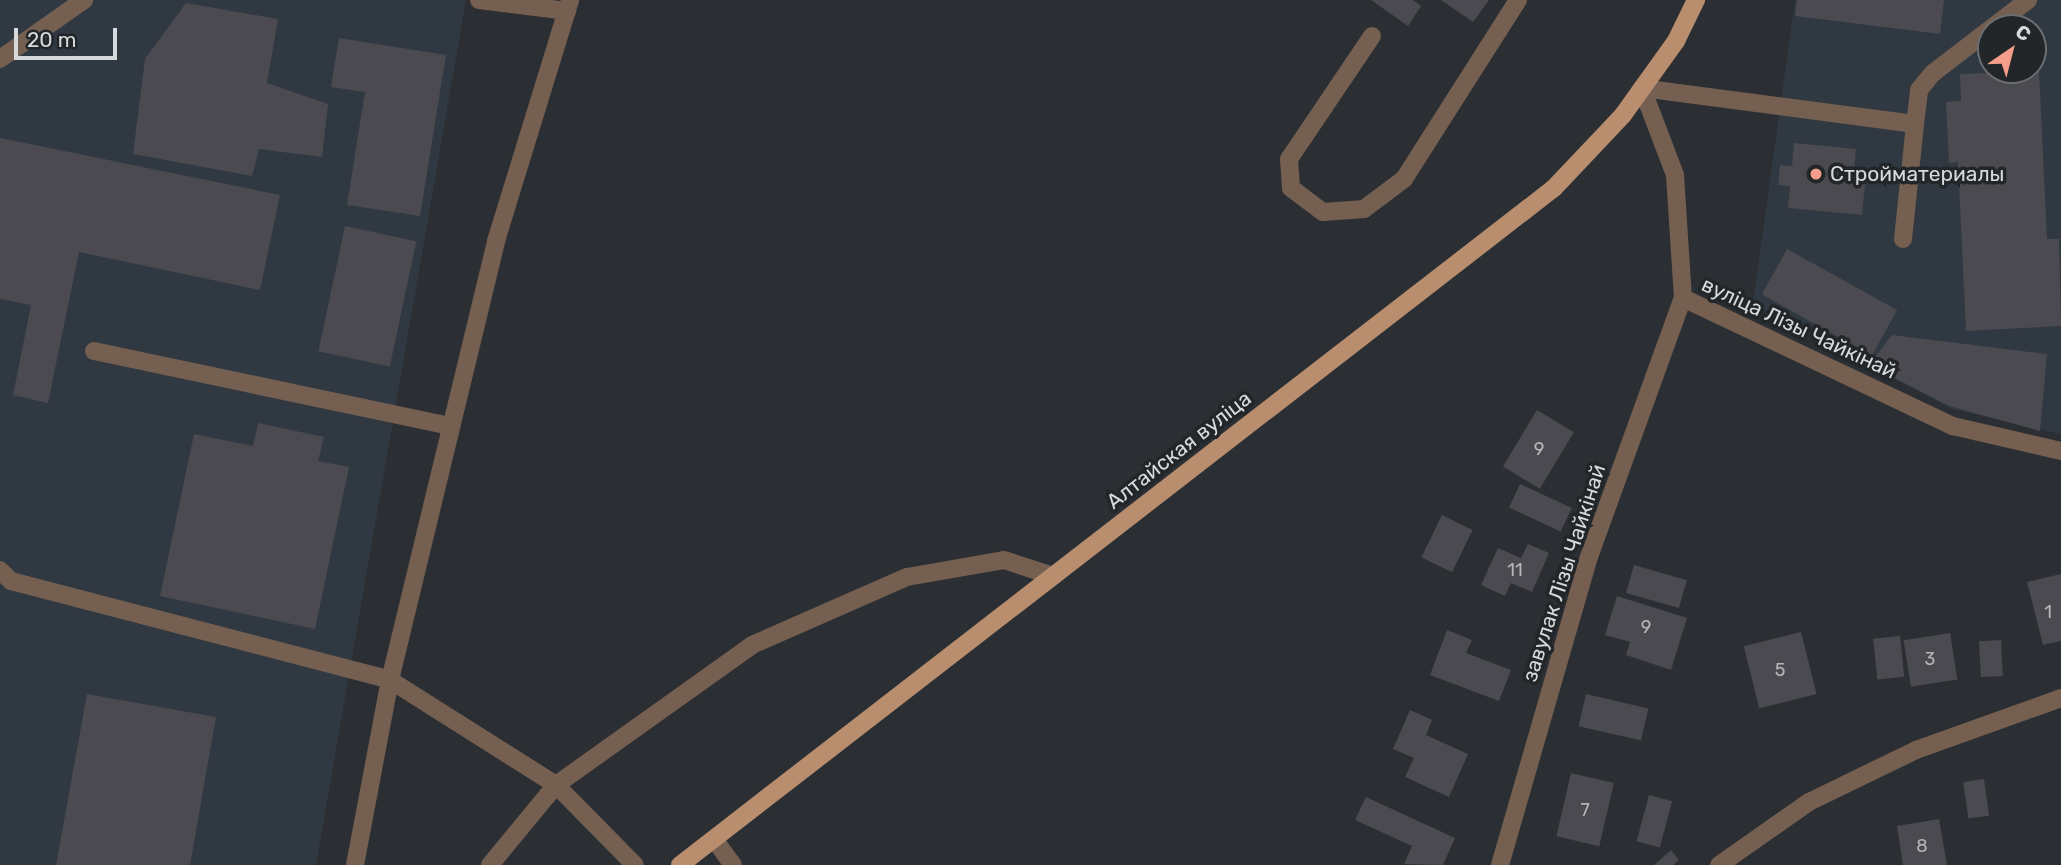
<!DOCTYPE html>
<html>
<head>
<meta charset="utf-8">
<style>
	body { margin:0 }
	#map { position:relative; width:2061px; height:865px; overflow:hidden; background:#2b2f33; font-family:Rubik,sans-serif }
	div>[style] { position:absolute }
	.built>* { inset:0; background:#303941 }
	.building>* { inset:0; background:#4a4a50; transform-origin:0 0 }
	.minor>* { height:18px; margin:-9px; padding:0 9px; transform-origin:9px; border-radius:9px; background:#745f50 }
	.major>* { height:18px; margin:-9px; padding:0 9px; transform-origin:9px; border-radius:9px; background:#b88e6f }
	.dots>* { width:19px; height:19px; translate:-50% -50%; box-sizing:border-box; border:4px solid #222629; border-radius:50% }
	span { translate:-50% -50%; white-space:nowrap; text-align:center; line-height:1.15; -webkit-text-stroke:7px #222629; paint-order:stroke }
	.number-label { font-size:18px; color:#b4b6ba }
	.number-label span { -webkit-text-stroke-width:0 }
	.poi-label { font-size:21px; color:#d7dadd }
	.left { translate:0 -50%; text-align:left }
	.street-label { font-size:21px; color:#d7dadd }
	.north { position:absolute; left:1977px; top:14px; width:70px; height:70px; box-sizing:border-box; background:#222629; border:2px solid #6a6e71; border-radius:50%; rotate:35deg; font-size:19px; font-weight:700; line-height:28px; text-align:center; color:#d7dadd }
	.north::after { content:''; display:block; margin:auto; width:24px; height:32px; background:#f49d8b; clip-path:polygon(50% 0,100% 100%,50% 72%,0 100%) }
	.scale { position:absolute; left:14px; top:28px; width:103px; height:32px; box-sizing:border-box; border:4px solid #d7dadd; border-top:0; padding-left:9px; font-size:21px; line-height:24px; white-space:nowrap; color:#d7dadd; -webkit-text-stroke:5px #222629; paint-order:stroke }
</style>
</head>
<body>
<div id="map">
	<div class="built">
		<div style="clip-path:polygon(0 0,466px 0,316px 865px,0 865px)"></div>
		<div style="clip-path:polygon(evenodd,1795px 0,2061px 0,2061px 434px,1952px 409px,1753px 303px,1795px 0,1991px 28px,2033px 28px,2033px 70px,1991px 70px,1991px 28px)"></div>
	</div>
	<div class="building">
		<div style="clip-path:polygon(1371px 0,1413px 0,1421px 6px,1408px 26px)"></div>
		<div style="clip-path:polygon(1441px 0,1489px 0,1473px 22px)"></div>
		<div style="clip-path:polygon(1797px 0,1944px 0,1940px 34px,1795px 16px)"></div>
		<div style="clip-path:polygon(186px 3px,278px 19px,267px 83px,328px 104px,322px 157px,259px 149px,252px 176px,133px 154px,145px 59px)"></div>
		<div style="clip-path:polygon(339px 38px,446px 55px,420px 216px,347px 205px,365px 92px,331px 87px)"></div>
		<div style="clip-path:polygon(2039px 71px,2047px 239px,2059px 239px,2061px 326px,1966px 331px,1958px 162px,1949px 163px,1946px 102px,1961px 101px,1960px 74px)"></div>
		<div style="clip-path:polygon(0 138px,280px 195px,260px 290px,79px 252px,48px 403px,13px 395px,31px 305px,0 299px)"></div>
		<div style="clip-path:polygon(1794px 143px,1856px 149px,1853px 183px,1865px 184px,1862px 215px,1788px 208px,1790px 186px,1778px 185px,1780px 165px,1792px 166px)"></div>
		<div style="left:345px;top:226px;width:73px;height:128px;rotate:12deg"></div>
		<div style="left:1787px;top:249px;width:126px;height:52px;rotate:29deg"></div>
		<div style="clip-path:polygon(1892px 335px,2047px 354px,2040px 431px,1949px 406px,1869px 365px)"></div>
		<div style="left:1537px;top:410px;width:43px;height:66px;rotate:31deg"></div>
		<div style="clip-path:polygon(258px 423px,324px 437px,318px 461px,349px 467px,315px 629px,160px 596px,194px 434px,253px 446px)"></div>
		<div style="left:1520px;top:484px;width:57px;height:26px;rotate:25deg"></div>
		<div style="left:1442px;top:515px;width:34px;height:47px;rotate:26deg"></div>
		<div style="clip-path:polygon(1528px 544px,1549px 553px,1532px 592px,1511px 583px,1505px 596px,1481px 585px,1498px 548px,1521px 558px)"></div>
		<div style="left:1634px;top:565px;width:55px;height:29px;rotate:16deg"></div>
		<div style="clip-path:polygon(2061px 574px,2061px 641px,2043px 645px,2027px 582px)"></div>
		<div style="clip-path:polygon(1617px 596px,1687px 618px,1671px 670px,1626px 655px,1630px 642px,1605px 635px)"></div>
		<div style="clip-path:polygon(1447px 630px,1472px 640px,1466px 653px,1511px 670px,1499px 701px,1430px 675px)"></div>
		<div style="left:1801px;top:632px;width:64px;height:59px;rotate:76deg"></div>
		<div style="left:1950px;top:633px;width:47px;height:47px;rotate:81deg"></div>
		<div style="left:1900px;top:636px;width:41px;height:27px;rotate:84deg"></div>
		<div style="left:2001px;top:640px;width:36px;height:22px;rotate:87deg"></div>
		<div style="clip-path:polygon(87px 694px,216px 717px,190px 865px,56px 865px)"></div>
		<div style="left:1586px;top:694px;width:64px;height:33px;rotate:13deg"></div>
		<div style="clip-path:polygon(1410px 710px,1432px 720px,1426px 735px,1468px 754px,1449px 797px,1405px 777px,1414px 758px,1393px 749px)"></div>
		<div style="left:1571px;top:773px;width:44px;height:65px;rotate:13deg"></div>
		<div style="left:1984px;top:779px;width:37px;height:21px;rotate:82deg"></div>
		<div style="left:1649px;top:795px;width:24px;height:48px;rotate:15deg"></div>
		<div style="clip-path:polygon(1366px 797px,1455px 838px,1443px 865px,1404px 864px,1412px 846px,1355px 820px)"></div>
		<div style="clip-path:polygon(1939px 819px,1947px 865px,1903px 865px,1897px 826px)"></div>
		<div style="clip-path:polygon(1671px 850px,1679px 860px,1673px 865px,1654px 865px)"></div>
	</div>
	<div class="minor">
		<div style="left:479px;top:0;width:89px;rotate:7.1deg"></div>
		<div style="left:1372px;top:36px;width:148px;rotate:124deg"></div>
		<div style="left:1289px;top:159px;width:29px;rotate:86deg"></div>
		<div style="left:1291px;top:188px;width:40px;rotate:37deg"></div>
		<div style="left:1323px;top:212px;width:41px;rotate:-4.2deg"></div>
		<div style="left:1364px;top:209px;width:50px;rotate:-36.9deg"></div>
		<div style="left:1404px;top:179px;width:212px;rotate:-57.5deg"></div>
		<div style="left:0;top:59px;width:103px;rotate:-35.1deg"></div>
		<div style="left:1915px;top:124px;width:34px;rotate:-83deg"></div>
		<div style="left:1919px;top:90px;width:22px;rotate:-51deg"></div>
		<div style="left:1933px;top:73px;width:120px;rotate:-37.5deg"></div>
		<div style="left:1903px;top:239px;width:116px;rotate:-84deg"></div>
		<div style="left:1915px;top:124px;width:275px;rotate:-172.5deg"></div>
		<div style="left:1642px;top:88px;width:93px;rotate:69.2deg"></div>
		<div style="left:1675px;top:175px;width:123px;rotate:86.3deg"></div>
		<div style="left:1683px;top:298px;width:299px;rotate:25.4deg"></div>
		<div style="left:1953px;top:426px;width:111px;rotate:13deg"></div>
		<div style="left:94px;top:351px;width:365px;rotate:11.9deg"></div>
		<div style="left:0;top:570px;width:16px;rotate:45deg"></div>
		<div style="left:11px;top:581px;width:392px;rotate:14.6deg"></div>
		<div style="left:390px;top:680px;width:196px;rotate:32.3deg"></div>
		<div style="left:556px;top:785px;width:112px;rotate:45.4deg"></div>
		<div style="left:714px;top:839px;width:32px;rotate:54deg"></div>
		<div style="left:355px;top:865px;width:188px;rotate:-79.3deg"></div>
		<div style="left:390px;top:680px;width:452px;rotate:-76.4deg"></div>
		<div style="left:496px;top:241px;width:252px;rotate:-72.9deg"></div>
		<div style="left:490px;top:865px;width:104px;rotate:-50.5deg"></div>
		<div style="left:556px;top:785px;width:241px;rotate:-35.5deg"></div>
		<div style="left:752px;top:645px;width:169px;rotate:-23.7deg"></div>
		<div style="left:907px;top:577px;width:98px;rotate:-9.9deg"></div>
		<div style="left:1004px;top:560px;width:52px;rotate:18.1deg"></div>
		<div style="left:1500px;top:865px;width:321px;rotate:-73.9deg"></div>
		<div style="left:1589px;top:557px;width:276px;rotate:-70.1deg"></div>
		<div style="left:1719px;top:865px;width:110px;rotate:-35deg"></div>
		<div style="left:1809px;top:802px;width:119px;rotate:-25.9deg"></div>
		<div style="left:1916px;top:750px;width:154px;rotate:-19.7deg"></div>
	</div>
	<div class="major">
		<div style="left:680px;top:865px;width:1106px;rotate:-37.76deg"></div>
		<div style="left:1554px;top:188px;width:100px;rotate:-46.6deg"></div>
		<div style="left:1623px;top:115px;width:91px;rotate:-54.4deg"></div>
		<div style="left:1676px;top:41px;width:46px;rotate:-64deg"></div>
	</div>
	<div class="dots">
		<div style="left:1816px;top:174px;background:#f49d8b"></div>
	</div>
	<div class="number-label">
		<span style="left:1539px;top:449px">9</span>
		<span style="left:1515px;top:570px">11</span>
		<span style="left:2048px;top:612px">1</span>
		<span style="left:1646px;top:627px">9</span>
		<span style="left:1930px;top:659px">3</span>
		<span style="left:1780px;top:670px">5</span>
		<span style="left:1585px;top:810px">7</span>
		<span style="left:1922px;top:846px">8</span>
	</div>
	<div class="poi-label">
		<span class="left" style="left:1830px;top:174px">Стройматериалы</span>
	</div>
	<div class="street-label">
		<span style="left:1799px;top:328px;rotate:25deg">вуліца Лізы Чайкінай</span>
		<span style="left:1179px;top:450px;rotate:-38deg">Алтайская вуліца</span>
		<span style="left:1564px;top:573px;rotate:-72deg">завулак Лізы Чайкінай</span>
	</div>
	<div class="north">С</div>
	<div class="scale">20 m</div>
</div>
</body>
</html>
